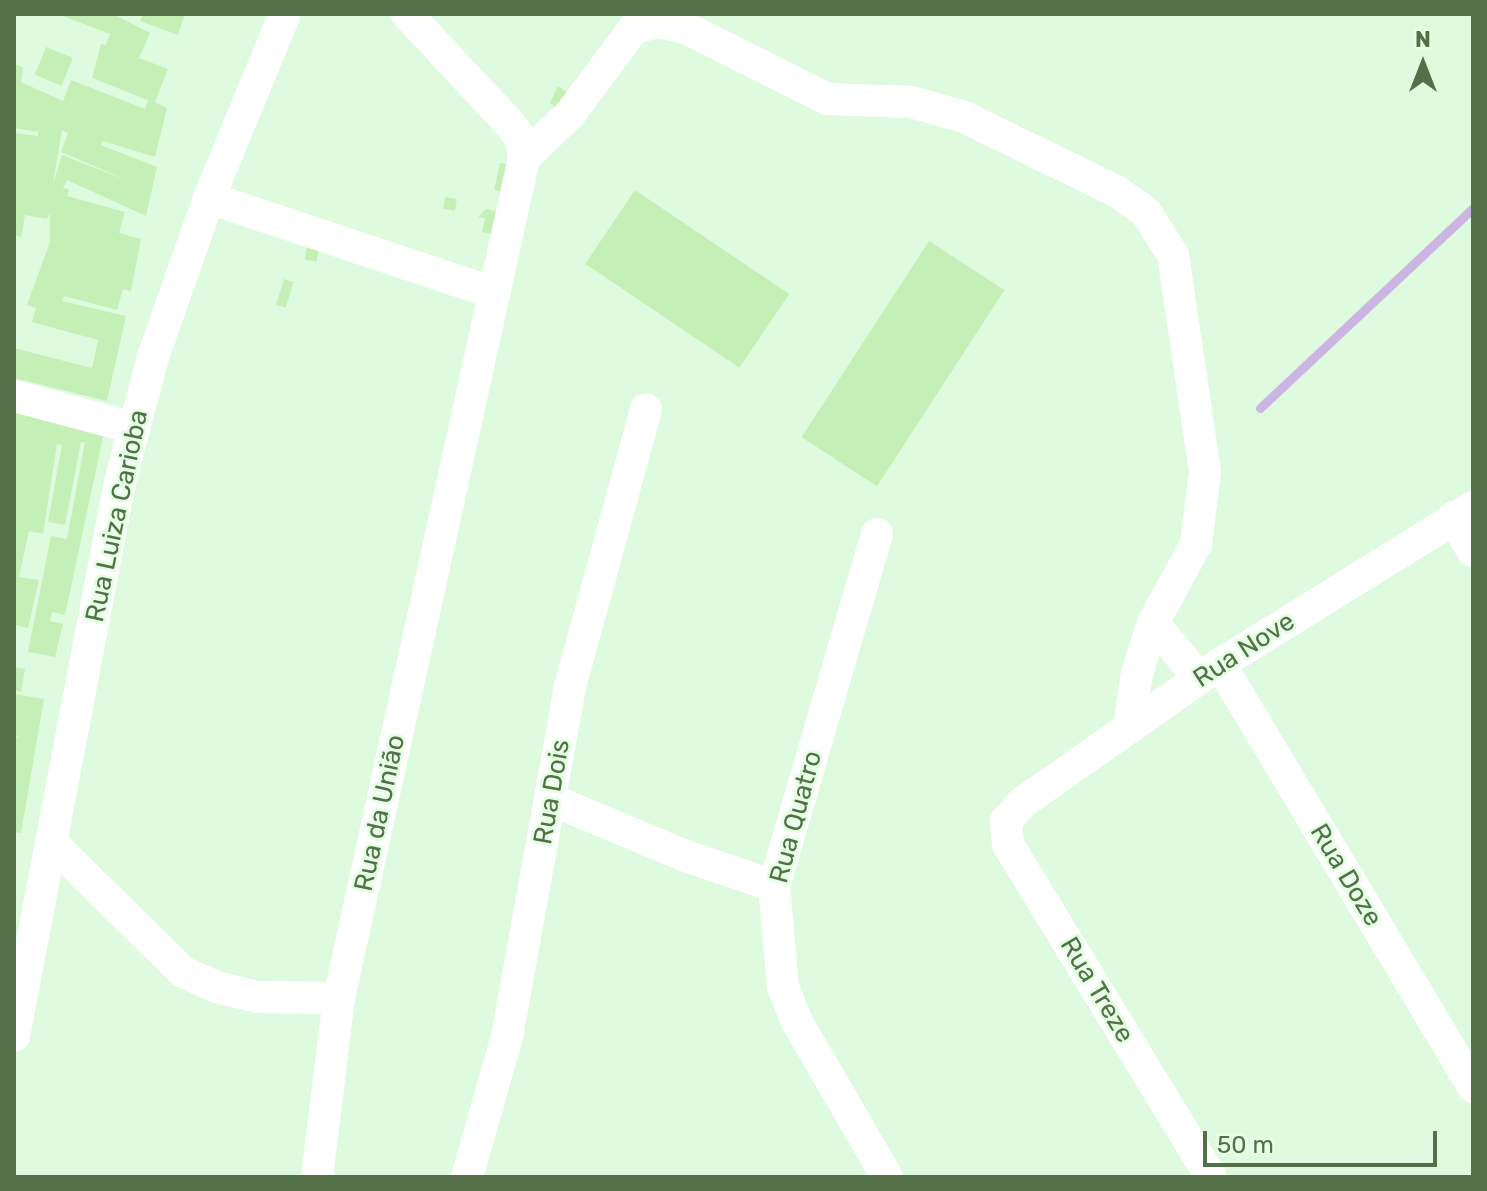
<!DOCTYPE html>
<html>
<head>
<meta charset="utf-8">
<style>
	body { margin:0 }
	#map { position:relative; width:1487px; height:1191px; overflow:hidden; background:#dffbdf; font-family:Rubik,sans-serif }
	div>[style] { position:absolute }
	.stream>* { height:9px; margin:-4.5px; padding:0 4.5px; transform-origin:4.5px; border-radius:4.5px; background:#cdb5e3 }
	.building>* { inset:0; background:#c4f0b7; transform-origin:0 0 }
	.minor>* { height:32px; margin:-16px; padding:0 16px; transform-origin:16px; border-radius:16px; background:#fff }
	span { translate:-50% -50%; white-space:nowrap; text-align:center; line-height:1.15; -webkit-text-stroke:6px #e5ffe4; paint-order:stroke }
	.street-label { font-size:26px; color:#537048 }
	.frame { position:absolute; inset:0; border:16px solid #537048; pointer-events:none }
	.north { position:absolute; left:1383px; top:24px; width:80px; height:80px; -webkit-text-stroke:6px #e5ffe4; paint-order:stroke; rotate:0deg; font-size:22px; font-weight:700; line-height:32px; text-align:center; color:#537048 }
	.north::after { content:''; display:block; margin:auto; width:28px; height:36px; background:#537048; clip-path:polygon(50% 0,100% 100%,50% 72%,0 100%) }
	.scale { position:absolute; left:1203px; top:1131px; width:234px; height:36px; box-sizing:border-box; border:4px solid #537048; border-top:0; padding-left:10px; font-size:24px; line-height:28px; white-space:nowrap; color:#537048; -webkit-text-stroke:6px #e5ffe4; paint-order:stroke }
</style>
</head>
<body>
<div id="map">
	<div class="stream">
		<div style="left:1260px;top:408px;width:292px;rotate:-43.2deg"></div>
	</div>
	<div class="building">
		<div style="clip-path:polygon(evenodd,57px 14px,117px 16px,150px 33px,139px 58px,168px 69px,155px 102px,167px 108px,155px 157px,103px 141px,101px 145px,157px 167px,146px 216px,67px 180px,63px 188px,69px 190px,67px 196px,125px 212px,119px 233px,141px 239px,131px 291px,123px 289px,117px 310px,64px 296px,62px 301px,126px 316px,107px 401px,14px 378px,14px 348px,92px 368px,98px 340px,32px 322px,36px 308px,27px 305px,50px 242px,50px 213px,47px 219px,25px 215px,21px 237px,14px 235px,14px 133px,38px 136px,38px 132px,14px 128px,14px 64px,23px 67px,21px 82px,63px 101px,71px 80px,145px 109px,148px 100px,92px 78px,101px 44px,106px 45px,110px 34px,57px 14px,62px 130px,68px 133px,61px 152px,129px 181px,62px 155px,53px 184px,62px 130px)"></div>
		<div style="clip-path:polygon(143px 14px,185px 14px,178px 35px,140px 21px)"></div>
		<div style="left:46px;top:47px;width:29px;height:30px;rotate:22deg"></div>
		<div style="clip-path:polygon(558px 86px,572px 96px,566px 115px,550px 103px)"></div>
		<div style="clip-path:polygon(500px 163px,509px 164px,504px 192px,494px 190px)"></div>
		<div style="left:635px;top:190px;width:186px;height:89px;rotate:34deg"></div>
		<div style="left:445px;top:197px;width:12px;height:12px;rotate:9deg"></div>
		<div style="clip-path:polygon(486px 209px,500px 212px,495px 234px,482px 232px,485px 218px,478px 217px)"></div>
		<div style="left:929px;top:241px;width:90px;height:234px;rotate:33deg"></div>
		<div style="left:307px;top:245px;width:12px;height:15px;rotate:9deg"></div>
		<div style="left:284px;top:279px;width:10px;height:27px;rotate:17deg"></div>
		<div style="clip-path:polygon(14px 402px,106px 423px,65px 615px,52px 612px,50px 621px,63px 624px,55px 657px,28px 652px,51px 536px,67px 539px,85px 442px,81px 442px,65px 525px,48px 522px,62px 445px,57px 444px,43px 534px,29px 531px,19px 577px,39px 580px,28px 628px,14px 625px)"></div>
		<div style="clip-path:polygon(14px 667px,25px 669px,21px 692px,14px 690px)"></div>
		<div style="clip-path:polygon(14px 694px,44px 699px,21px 833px,14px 832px,14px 738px,20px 737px,14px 736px)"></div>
	</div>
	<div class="minor">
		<div style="left:524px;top:158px;width:64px;rotate:-43.7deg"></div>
		<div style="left:570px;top:114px;width:107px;rotate:-53.3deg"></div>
		<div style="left:634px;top:28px;width:25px;rotate:-14deg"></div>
		<div style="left:658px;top:22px;width:29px;rotate:12deg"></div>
		<div style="left:686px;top:28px;width:158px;rotate:26.7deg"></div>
		<div style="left:827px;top:99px;width:84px;rotate:2deg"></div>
		<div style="left:911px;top:102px;width:53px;rotate:15.4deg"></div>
		<div style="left:962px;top:116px;width:171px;rotate:26deg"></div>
		<div style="left:1116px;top:191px;width:35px;rotate:35deg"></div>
		<div style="left:1145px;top:211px;width:52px;rotate:57.5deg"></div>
		<div style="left:1173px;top:255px;width:219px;rotate:81.6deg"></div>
		<div style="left:1205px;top:472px;width:73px;rotate:97.1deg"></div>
		<div style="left:1196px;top:544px;width:90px;rotate:118.6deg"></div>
		<div style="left:1153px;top:623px;width:52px;rotate:107.7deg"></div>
		<div style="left:1137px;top:673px;width:55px;rotate:98.4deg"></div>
		<div style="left:209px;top:198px;width:301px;rotate:18.4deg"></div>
		<div style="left:14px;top:396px;width:125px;rotate:14.8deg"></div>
		<div style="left:1453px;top:517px;width:39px;rotate:60deg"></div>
		<div style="left:877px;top:534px;width:367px;rotate:106.3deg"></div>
		<div style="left:774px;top:886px;width:101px;rotate:84.9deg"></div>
		<div style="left:783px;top:987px;width:35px;rotate:68deg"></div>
		<div style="left:796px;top:1020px;width:181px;rotate:59.9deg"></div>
		<div style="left:1153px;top:623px;width:72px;rotate:50.1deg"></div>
		<div style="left:1220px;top:664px;width:493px;rotate:59.1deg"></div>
		<div style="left:552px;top:800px;width:142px;rotate:22.8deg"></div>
		<div style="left:683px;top:855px;width:96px;rotate:18.8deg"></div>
		<div style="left:53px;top:844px;width:182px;rotate:44.6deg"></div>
		<div style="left:183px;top:972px;width:36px;rotate:24deg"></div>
		<div style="left:216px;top:987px;width:42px;rotate:13.7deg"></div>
		<div style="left:257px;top:997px;width:82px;rotate:0.7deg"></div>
		<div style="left:339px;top:998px;width:860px;rotate:-77.58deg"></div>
		<div style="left:524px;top:158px;width:19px;rotate:-99deg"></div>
		<div style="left:521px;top:139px;width:19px;rotate:-126deg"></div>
		<div style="left:510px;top:124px;width:151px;rotate:-133.1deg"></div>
		<div style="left:14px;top:1036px;width:564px;rotate:-79.17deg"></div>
		<div style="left:120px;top:482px;width:129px;rotate:-75.2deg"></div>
		<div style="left:153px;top:357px;width:169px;rotate:-70.6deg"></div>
		<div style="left:209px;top:198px;width:199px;rotate:-67.6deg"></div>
		<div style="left:317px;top:1177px;width:180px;rotate:-83deg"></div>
		<div style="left:467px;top:1177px;width:146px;rotate:-74.1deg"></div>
		<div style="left:507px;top:1037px;width:356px;rotate:-79.8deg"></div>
		<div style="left:570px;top:687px;width:288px;rotate:-74.7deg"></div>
		<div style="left:1211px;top:1177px;width:389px;rotate:-121.4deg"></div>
		<div style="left:1008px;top:845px;width:24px;rotate:-95deg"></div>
		<div style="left:1006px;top:821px;width:24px;rotate:-48deg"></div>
		<div style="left:1022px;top:803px;width:242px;rotate:-35.1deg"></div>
		<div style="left:1220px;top:664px;width:298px;rotate:-31.8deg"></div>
	</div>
	<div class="street-label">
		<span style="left:117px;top:516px;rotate:-78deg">Rua Luiza Carioba</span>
		<span style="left:1244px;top:650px;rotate:-33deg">Rua Nove</span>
		<span style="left:552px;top:792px;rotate:-80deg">Rua Dois</span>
		<span style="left:380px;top:813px;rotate:-78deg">Rua da União</span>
		<span style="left:796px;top:817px;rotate:-75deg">Rua Quatro</span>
		<span style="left:1346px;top:875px;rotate:59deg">Rua Doze</span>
		<span style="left:1097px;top:990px;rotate:59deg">Rua Treze</span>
	</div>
	<div class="frame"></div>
	<div class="north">N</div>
	<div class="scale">50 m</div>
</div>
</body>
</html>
